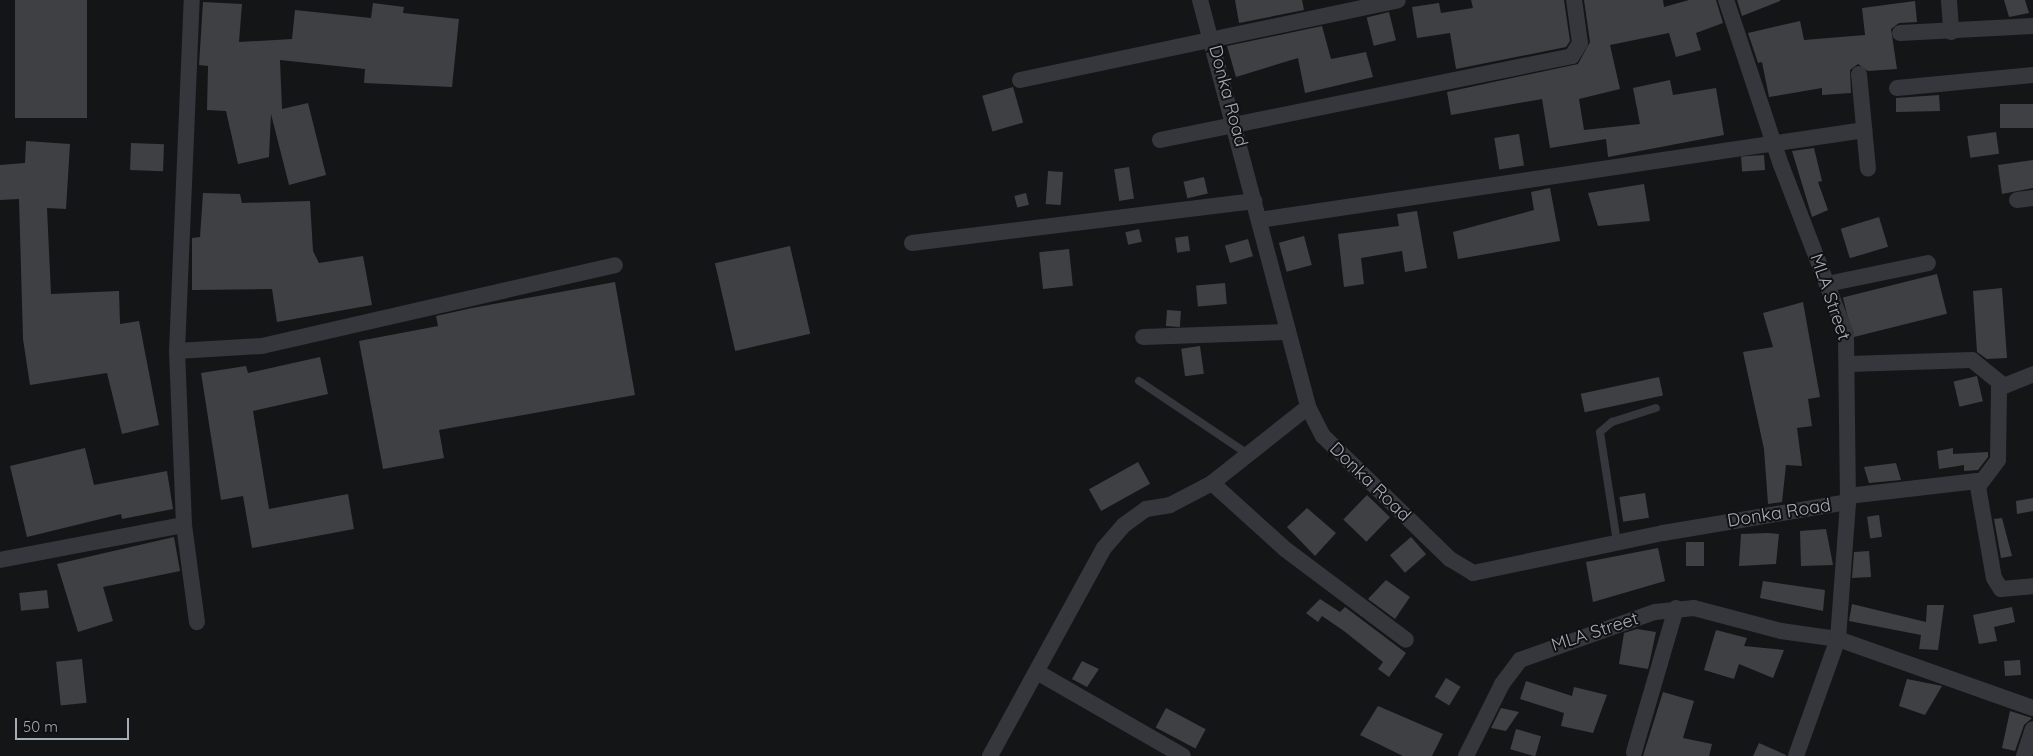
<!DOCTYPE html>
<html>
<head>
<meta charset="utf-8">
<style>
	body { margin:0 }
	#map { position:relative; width:2033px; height:756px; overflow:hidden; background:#141517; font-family:Quicksand,sans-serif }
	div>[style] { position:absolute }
	.building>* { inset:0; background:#3e4044; transform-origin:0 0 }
	.lane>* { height:8px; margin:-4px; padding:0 4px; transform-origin:4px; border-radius:4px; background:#35373c }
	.street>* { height:16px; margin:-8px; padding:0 8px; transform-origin:8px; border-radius:8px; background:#35373c }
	span { translate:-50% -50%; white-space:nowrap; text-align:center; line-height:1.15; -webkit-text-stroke:4px #0f1012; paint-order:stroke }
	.street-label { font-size:18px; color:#a5acb8 }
	.scale { position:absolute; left:15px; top:718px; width:114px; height:22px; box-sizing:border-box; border:2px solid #a5acb8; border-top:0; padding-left:6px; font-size:15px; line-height:18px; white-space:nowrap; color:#a5acb8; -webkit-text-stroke:4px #0f1012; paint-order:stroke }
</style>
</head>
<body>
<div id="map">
	<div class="building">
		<div style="left:15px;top:0;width:72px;height:118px"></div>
		<div style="clip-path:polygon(1235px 0,1302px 0,1304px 10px,1239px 23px)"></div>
		<div style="clip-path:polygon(1471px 0,1564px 0,1570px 41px,1566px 47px,1456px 69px,1450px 33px,1417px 38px,1412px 7px,1439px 3px,1441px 13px,1473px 8px)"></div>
		<div style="clip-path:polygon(1584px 0,1663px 0,1664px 7px,1689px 0,1716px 0,1723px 23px,1696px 33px,1701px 50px,1676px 57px,1669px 33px,1610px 45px,1620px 89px,1579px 99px,1584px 130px,1640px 124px,1633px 88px,1670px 80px,1673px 95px,1716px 88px,1724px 135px,1608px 157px,1606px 139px,1550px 148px,1542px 99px,1451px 115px,1447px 92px,1578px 64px,1590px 42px)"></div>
		<div style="clip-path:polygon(1737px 0,1780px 0,1780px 1px,1742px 16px)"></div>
		<div style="clip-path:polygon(2004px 0,2025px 0,2029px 13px,2009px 17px)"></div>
		<div style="clip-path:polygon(1915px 1px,1917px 22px,1899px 23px,1891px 29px,1897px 69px,1868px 71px,1858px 64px,1850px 70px,1851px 93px,1822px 95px,1822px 88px,1769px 97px,1762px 62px,1758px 63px,1748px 33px,1800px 21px,1804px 40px,1865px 35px,1862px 8px)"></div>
		<div style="clip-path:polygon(203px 2px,242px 4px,239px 42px,292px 39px,295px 10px,371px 18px,373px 3px,404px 7px,403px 13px,459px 19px,452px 87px,364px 83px,365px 69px,280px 60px,282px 109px,308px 103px,326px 175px,289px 185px,271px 114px,269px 157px,238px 164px,226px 111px,207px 110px,208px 66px,199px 65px)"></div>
		<div style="left:1389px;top:12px;width:29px;height:23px;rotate:76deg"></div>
		<div style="clip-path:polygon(1322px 26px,1331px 59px,1366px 52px,1373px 77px,1305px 93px,1298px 58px,1236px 77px,1227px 46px)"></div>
		<div style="left:1013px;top:87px;width:37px;height:32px;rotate:74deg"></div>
		<div style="clip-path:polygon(1939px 95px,1940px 111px,1896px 112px,1896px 98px)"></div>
		<div style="left:2033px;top:104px;width:24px;height:33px;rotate:90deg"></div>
		<div style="left:1996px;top:132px;width:22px;height:29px;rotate:82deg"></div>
		<div style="left:1519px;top:134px;width:32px;height:25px;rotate:81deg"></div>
		<div style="clip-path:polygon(26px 141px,70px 144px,66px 209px,47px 208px,51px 294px,119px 291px,120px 324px,139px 321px,159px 425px,122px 434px,107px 373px,30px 385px,23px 339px,19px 199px,0 200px,0 165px,25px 163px)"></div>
		<div style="left:131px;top:143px;width:33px;height:27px;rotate:2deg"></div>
		<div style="clip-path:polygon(1814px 148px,1822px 181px,1818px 182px,1828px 210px,1812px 217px,1792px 151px)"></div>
		<div style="left:1764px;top:155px;width:15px;height:23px;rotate:86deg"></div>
		<div style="clip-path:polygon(2033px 160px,2033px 188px,2002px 194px,1998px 165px)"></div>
		<div style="left:1129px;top:167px;width:32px;height:15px;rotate:81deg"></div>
		<div style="left:1048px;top:171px;width:15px;height:33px;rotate:4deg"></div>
		<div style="left:1204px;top:177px;width:17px;height:21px;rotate:77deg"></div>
		<div style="clip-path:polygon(1644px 184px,1650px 221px,1598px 226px,1588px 193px)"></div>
		<div style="clip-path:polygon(1550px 188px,1560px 241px,1458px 259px,1453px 232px,1534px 210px,1531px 192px)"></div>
		<div style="clip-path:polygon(203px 193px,240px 194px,242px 203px,310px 201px,313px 251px,319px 263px,363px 256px,372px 305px,277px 322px,272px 289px,192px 290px,192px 238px,200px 237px)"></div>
		<div style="left:1026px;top:193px;width:12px;height:12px;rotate:76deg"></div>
		<div style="clip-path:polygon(1417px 211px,1427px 268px,1405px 272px,1402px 251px,1361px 258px,1364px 284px,1344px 287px,1338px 234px,1399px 226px,1397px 214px)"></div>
		<div style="left:1879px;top:217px;width:31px;height:40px;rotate:73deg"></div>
		<div style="left:1139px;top:229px;width:13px;height:14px;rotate:77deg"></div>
		<div style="left:1188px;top:236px;width:15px;height:13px;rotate:82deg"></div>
		<div style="left:1304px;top:236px;width:30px;height:26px;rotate:75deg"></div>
		<div style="left:1248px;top:239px;width:18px;height:24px;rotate:74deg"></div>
		<div style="left:790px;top:246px;width:90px;height:77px;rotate:77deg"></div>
		<div style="left:1069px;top:249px;width:37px;height:30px;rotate:84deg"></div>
		<div style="left:1937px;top:274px;width:41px;height:97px;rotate:76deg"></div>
		<div style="clip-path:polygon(615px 282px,635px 395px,439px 430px,444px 458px,383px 469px,359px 341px,438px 326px,436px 316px,472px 308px)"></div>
		<div style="left:1225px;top:283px;width:21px;height:29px;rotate:85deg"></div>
		<div style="clip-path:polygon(2002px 288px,2007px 358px,1987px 359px,1977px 352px,1973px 291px)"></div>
		<div style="clip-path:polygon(1803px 302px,1820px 397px,1808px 399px,1812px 426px,1797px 428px,1802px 466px,1786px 465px,1782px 502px,1768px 504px,1764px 449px,1743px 352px,1773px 347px,1763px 313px)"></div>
		<div style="left:1167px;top:310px;width:14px;height:16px;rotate:4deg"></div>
		<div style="left:1200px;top:346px;width:28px;height:19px;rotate:82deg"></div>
		<div style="clip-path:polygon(320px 357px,328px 394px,253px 411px,269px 509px,348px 494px,354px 529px,252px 548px,243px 496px,221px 500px,201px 373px,246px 366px,248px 373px)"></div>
		<div style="left:1977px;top:376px;width:26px;height:24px;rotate:77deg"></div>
		<div style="left:1659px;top:377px;width:19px;height:80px;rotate:78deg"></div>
		<div style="clip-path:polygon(85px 448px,94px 485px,167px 471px,173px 509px,122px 519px,121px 514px,27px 537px,10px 466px)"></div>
		<div style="clip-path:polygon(1953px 448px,1953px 454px,1988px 452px,1988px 457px,1978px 470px,1964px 471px,1964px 465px,1939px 469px,1937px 451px)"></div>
		<div style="left:1138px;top:462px;width:25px;height:56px;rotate:61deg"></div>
		<div style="clip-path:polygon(1896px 463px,1901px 480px,1869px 483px,1864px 467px)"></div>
		<div style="left:1645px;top:493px;width:25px;height:26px;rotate:81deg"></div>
		<div style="left:1367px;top:495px;width:32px;height:34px;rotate:44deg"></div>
		<div style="clip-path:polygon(2033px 498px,2033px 511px,2017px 514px,2016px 501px)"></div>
		<div style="clip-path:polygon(1307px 508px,1336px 533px,1315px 556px,1287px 527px)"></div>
		<div style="left:1879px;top:515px;width:22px;height:12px;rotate:82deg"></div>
		<div style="clip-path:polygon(2002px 518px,2012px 556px,2001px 558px,1994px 519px)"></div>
		<div style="clip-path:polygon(1826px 529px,1833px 565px,1801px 566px,1800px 531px)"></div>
		<div style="clip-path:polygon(1768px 533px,1779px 534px,1776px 564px,1739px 566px,1741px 534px)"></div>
		<div style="clip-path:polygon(174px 537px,180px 571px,103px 587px,113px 621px,78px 632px,57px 564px)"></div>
		<div style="left:1411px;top:537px;width:23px;height:28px;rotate:49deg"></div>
		<div style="left:1704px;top:542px;width:24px;height:18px;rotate:90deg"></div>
		<div style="clip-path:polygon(1658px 548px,1665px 581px,1593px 602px,1586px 562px)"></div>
		<div style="clip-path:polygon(1869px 551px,1871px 577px,1852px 578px,1854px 552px)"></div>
		<div style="clip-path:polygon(1386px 580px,1410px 597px,1395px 619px,1368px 599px)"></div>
		<div style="clip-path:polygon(1763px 581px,1825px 590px,1823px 611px,1760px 598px)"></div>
		<div style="left:47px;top:590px;width:18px;height:28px;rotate:84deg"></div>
		<div style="clip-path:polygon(1320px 599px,1340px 612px,1345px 607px,1406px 653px,1389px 677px,1378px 669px,1383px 662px,1344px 631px,1322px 616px,1318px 622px,1306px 613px)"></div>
		<div style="clip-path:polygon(1852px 604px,1926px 622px,1927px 605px,1944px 605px,1938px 650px,1919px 649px,1921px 635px,1849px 621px)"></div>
		<div style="clip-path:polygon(2012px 607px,2015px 622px,1994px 627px,1997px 641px,1979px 644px,1973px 615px)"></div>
		<div style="clip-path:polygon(1637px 629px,1656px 632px,1648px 669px,1619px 664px,1624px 633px)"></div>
		<div style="clip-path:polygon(1716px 630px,1747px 638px,1744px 646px,1784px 650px,1773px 678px,1739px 664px,1734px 679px,1704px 670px)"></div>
		<div style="left:82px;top:659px;width:44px;height:26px;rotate:84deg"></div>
		<div style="left:2020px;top:660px;width:15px;height:16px;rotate:86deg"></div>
		<div style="clip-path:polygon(1082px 661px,1099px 669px,1087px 687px,1072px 679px)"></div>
		<div style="left:1446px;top:678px;width:17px;height:22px;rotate:31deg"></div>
		<div style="clip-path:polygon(1907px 679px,1942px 686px,1925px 715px,1899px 706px)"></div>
		<div style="clip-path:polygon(1526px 681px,1572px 696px,1574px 687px,1607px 695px,1593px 733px,1561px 726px,1564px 713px,1520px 699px)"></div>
		<div style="clip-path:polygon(1663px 692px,1694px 701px,1683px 738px,1712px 744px,1709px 756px,1643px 756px)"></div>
		<div style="clip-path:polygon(1378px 706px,1443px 734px,1432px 756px,1403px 756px,1360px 735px)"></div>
		<div style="left:1166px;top:708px;width:45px;height:22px;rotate:28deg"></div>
		<div style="clip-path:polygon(1501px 708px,1519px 712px,1506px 731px,1491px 728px)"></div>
		<div style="clip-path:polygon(2010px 711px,2032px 718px,2024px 725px,2015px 751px,2002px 748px)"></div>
		<div style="left:1516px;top:729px;width:26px;height:21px;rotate:16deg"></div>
		<div style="clip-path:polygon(1759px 743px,1786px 755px,1786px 756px,1753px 756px)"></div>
	</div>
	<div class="lane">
		<div style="left:1139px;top:381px;width:133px;rotate:33.9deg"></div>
		<div style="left:1617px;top:542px;width:111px;rotate:-98.8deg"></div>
		<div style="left:1600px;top:432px;width:16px;rotate:-40deg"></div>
		<div style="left:1612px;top:422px;width:46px;rotate:-17.7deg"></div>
	</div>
	<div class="street">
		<div style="left:1200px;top:0;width:421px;rotate:75.1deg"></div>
		<div style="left:1308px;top:407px;width:33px;rotate:63deg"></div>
		<div style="left:1323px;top:436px;width:177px;rotate:44.1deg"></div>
		<div style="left:1450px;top:559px;width:27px;rotate:31deg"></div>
		<div style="left:1473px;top:573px;width:194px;rotate:-11.9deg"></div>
		<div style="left:1663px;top:533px;width:188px;rotate:-9.5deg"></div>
		<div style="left:1949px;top:0;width:32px;rotate:86deg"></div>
		<div style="left:1900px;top:33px;width:133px;rotate:-3deg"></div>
		<div style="left:1859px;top:74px;width:95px;rotate:84.6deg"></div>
		<div style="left:1020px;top:80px;width:386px;rotate:-11.9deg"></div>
		<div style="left:1897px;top:88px;width:137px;rotate:-5.5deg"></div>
		<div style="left:1160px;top:140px;width:420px;rotate:-11.5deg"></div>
		<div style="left:1572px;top:56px;width:15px;rotate:-58deg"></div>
		<div style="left:1580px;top:43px;width:43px;rotate:-97.9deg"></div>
		<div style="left:2017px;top:200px;width:16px;rotate:-7deg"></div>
		<div style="left:1259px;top:220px;width:612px;rotate:-8.46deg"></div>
		<div style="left:912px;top:243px;width:345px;rotate:-7deg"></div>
		<div style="left:1827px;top:284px;width:103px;rotate:-11.7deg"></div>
		<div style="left:1143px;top:337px;width:145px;rotate:-2deg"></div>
		<div style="left:177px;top:351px;width:85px;rotate:-3.4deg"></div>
		<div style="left:262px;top:346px;width:362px;rotate:-12.9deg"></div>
		<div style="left:1849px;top:364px;width:123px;rotate:-1.9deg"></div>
		<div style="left:1972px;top:360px;width:38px;rotate:39deg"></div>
		<div style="left:1212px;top:483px;width:98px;rotate:42.1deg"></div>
		<div style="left:1285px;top:549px;width:151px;rotate:36.9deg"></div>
		<div style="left:1980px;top:484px;width:30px;rotate:-53deg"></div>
		<div style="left:1998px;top:460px;width:72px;rotate:-89.2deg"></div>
		<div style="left:1999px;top:388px;width:37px;rotate:-22deg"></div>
		<div style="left:1848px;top:496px;width:130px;rotate:-6.6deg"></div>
		<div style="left:1977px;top:481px;width:98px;rotate:80.1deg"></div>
		<div style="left:1994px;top:578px;width:13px;rotate:58deg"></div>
		<div style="left:2001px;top:589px;width:32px;rotate:-5deg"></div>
		<div style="left:184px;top:525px;width:98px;rotate:82.4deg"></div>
		<div style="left:0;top:560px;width:187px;rotate:-10.8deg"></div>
		<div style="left:184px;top:525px;width:174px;rotate:-92.3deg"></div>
		<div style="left:177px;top:351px;width:351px;rotate:-87.6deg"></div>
		<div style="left:1037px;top:672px;width:168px;rotate:29.9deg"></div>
		<div style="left:1634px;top:752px;width:150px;rotate:-73.7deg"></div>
		<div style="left:990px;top:756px;width:237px;rotate:-61.3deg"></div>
		<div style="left:1104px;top:548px;width:30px;rotate:-49deg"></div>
		<div style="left:1124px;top:525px;width:27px;rotate:-36deg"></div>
		<div style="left:1146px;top:509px;width:24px;rotate:-9deg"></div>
		<div style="left:1170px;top:505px;width:47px;rotate:-27.6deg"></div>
		<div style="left:1212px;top:483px;width:122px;rotate:-38.4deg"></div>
		<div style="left:1466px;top:756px;width:80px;rotate:-63.4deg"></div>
		<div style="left:1502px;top:684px;width:30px;rotate:-53deg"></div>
		<div style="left:1520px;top:660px;width:143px;rotate:-19.6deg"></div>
		<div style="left:1655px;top:612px;width:39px;rotate:-6deg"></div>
		<div style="left:1694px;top:608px;width:90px;rotate:14.8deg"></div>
		<div style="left:1781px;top:631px;width:58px;rotate:8deg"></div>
		<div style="left:1838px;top:639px;width:137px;rotate:-85.8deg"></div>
		<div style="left:1848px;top:502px;width:168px;rotate:-90.7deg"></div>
		<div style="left:1846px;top:334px;width:181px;rotate:-111deg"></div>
		<div style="left:1781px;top:165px;width:174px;rotate:-108.4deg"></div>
		<div style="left:1796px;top:756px;width:124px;rotate:-70.3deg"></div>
		<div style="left:1838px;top:639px;width:207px;rotate:19.5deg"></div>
		<div style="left:2024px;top:756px;width:28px;rotate:-72deg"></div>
	</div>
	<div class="street-label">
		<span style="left:1228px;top:96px;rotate:75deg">Donka Road</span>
		<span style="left:1830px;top:297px;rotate:71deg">MLA Street</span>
		<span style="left:1370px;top:482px;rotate:44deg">Donka Road</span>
		<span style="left:1779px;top:513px;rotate:-9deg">Donka Road</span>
		<span style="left:1595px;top:632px;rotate:-18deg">MLA Street</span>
	</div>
	<div class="scale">50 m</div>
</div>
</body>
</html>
